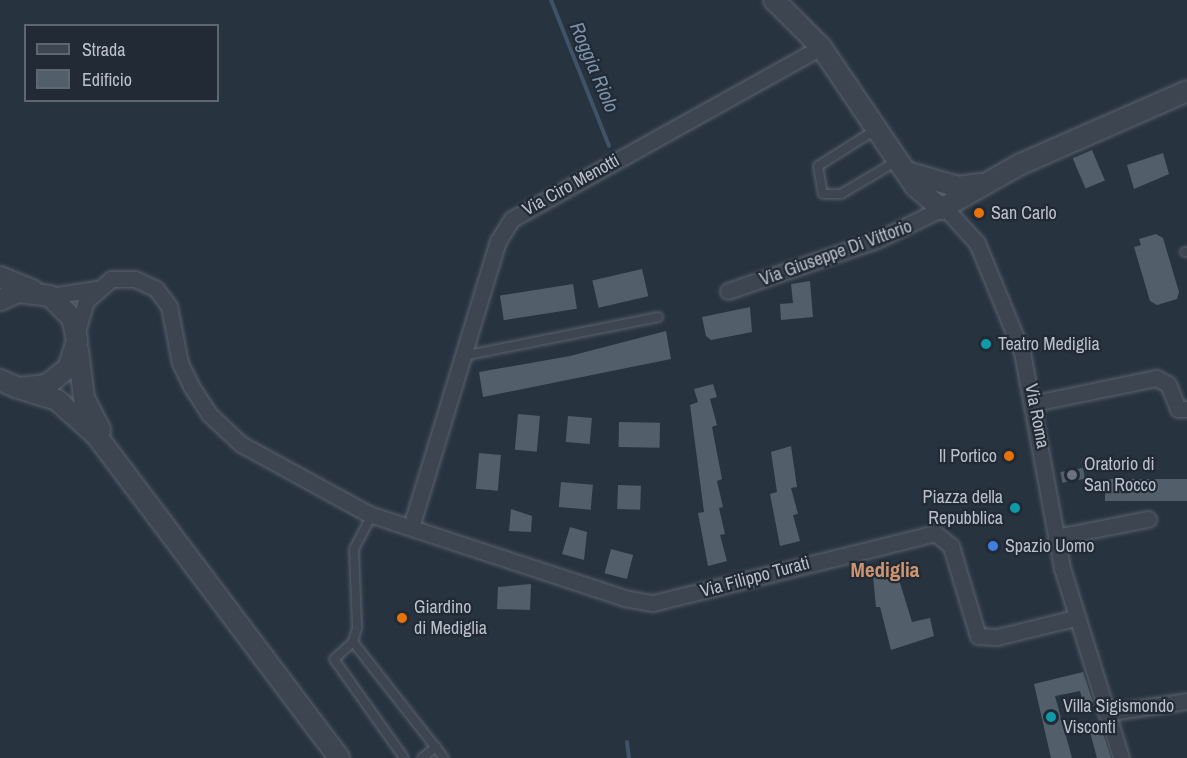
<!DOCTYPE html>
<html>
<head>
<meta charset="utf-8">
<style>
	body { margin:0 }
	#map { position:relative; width:1187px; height:758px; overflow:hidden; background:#283340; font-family:"Archivo Narrow",sans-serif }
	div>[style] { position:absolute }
	.stream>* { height:4px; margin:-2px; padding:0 2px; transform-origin:2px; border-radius:2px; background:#405267 }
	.building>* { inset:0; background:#525e6a; transform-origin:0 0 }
	.roads { filter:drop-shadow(0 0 2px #5a636d) drop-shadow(0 0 2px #5a636d) }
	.service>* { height:8px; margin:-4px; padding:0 4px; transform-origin:4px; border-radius:4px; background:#3c4550 }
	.minor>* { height:15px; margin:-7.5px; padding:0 7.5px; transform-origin:7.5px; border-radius:7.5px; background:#3c4550 }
	.tertiary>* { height:20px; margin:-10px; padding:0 10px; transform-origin:10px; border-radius:10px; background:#3c4550 }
	.dots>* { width:16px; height:16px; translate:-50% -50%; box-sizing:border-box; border:3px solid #212a35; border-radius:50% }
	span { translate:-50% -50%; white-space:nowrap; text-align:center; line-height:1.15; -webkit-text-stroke:4.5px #212a35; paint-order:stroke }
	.street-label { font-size:18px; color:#b9c0ca }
	.poi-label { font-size:18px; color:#b9c0ca }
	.left { translate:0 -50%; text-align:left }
	.right { translate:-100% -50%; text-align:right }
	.water-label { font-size:20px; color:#7c92aa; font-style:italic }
	.quarter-label { font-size:21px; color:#ce9570; font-weight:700 }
	.legend { position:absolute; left:24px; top:24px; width:195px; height:78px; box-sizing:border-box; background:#212a35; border:2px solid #5e6671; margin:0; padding:8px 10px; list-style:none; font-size:18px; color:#b9c0ca }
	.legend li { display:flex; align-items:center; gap:12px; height:30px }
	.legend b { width:30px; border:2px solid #5e6671 }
</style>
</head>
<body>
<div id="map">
	<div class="stream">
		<div style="left:551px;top:0;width:157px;rotate:68.3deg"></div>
		<div style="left:627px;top:742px;width:16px;rotate:83deg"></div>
	</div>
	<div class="building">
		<div style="left:1092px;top:150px;width:33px;height:21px;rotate:67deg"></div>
		<div style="clip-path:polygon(1163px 153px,1169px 174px,1134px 189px,1127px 165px)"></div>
		<div style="clip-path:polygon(1156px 234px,1163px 238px,1179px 292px,1177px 299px,1157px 305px,1150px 301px,1134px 247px,1141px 245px,1139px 239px)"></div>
		<div style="left:642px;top:269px;width:28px;height:51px;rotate:77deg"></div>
		<div style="clip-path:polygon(810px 281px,813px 317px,781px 320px,780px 304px,793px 303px,791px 284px)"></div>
		<div style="left:573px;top:284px;width:25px;height:74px;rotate:81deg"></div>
		<div style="clip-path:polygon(750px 307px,752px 332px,711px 340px,706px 336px,702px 317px)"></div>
		<div style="clip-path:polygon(666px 331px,671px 359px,483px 397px,479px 372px,570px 356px)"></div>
		<div style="clip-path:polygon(713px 384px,717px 397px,710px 399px,717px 425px,712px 427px,722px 479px,717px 481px,723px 507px,719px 508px,725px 534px,720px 535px,727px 561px,708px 566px,698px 513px,704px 512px,690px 405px,698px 402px,694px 389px)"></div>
		<div style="left:518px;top:414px;width:22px;height:36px;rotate:5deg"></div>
		<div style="left:568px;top:416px;width:24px;height:26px;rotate:5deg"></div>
		<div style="left:619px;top:422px;width:41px;height:25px;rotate:1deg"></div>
		<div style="clip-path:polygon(791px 446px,797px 487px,791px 488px,798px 514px,793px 515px,800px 541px,780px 546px,770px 494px,777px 492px,771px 452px)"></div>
		<div style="left:479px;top:453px;width:22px;height:36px;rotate:5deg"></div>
		<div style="left:1083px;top:468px;width:11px;height:23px;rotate:80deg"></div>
		<div style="left:1187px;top:479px;width:22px;height:82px;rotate:90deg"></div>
		<div style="left:561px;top:482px;width:32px;height:25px;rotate:5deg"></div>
		<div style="left:618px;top:485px;width:23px;height:24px;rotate:2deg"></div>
		<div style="clip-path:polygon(511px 509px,532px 516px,531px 532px,509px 531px)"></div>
		<div style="clip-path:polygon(570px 527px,587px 532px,584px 560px,562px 554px)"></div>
		<div style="left:611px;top:549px;width:23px;height:25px;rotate:15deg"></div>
		<div style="clip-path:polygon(896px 570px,912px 622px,930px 618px,934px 636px,891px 650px,880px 607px,876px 607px,873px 576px)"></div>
		<div style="clip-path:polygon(531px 584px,530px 610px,497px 609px,498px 587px)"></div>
		<div style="clip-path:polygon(1083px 672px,1093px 702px,1084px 705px,1080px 691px,1055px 696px,1072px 758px,1051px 758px,1034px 684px)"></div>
		<div style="clip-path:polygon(1102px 730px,1111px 758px,1097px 758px,1090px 732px)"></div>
	</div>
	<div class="roads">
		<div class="service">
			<div style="left:875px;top:130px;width:67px;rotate:147.7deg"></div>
			<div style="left:818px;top:166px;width:28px;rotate:80deg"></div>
			<div style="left:823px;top:194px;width:18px"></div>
			<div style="left:841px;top:194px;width:65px;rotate:-30.5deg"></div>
			<div style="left:1185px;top:252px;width:2px"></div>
			<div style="left:463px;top:356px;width:199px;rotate:-11.3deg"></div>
			<div style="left:372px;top:515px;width:38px;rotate:118deg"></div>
			<div style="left:354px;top:549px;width:79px;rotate:87.8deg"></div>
			<div style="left:357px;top:628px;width:15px;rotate:106deg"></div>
			<div style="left:353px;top:642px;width:25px;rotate:138deg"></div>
			<div style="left:334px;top:659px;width:121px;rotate:54.7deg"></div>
			<div style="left:353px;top:642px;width:147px;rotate:51.9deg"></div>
			<div style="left:422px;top:758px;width:18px;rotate:-38deg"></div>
		</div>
		<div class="minor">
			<div style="left:946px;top:209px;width:46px;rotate:47.6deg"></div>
			<div style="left:977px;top:243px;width:118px;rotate:67.6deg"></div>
			<div style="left:1022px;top:352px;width:220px;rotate:79.5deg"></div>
			<div style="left:1062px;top:568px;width:199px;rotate:72.7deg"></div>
			<div style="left:728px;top:291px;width:157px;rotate:-18.9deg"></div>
			<div style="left:877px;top:240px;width:71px;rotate:-25.8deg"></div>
			<div style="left:50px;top:296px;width:47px;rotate:-8.7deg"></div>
			<div style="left:77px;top:332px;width:32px;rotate:-74deg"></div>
			<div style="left:86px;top:301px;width:33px;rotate:-41deg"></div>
			<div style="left:111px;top:279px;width:24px"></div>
			<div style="left:135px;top:279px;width:23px;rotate:25deg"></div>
			<div style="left:156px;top:289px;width:21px;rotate:53deg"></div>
			<div style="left:169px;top:306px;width:58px;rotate:79.1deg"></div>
			<div style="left:180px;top:363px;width:25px;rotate:64deg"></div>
			<div style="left:191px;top:386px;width:33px;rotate:57deg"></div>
			<div style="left:209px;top:414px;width:44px;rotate:43.2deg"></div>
			<div style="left:241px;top:444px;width:146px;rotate:28.7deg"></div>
			<div style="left:369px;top:514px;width:268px;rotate:18.2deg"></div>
			<div style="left:624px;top:598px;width:29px;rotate:10deg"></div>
			<div style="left:653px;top:603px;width:291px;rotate:-13.9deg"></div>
			<div style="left:935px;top:533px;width:21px;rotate:39deg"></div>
			<div style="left:951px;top:546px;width:94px;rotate:73.3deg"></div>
			<div style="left:978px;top:636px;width:19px;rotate:3deg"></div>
			<div style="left:997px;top:637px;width:80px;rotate:-13.7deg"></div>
			<div style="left:1035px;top:403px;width:124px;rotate:-11.7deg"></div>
			<div style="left:1156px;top:378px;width:13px;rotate:27deg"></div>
			<div style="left:1168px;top:384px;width:27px;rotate:68deg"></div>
			<div style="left:1178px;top:409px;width:9px"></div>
			<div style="left:411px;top:527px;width:299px;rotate:-73.1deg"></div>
			<div style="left:498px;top:241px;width:26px;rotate:-58deg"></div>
			<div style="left:512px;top:219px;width:354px;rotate:-29.1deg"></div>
			<div style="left:1056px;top:537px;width:94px;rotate:-11.1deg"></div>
			<div style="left:1106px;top:713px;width:82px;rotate:-8.4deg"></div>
		</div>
		<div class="tertiary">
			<div style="left:774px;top:0;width:66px;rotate:45deg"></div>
			<div style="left:821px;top:47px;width:168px;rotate:55.9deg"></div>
			<div style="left:915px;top:186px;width:35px;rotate:41deg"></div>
			<div style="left:941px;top:209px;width:92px;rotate:-29.4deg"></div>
			<div style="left:1021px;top:164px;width:181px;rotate:-23.7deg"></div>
			<div style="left:907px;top:172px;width:53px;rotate:16.4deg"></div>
			<div style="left:958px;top:187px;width:22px;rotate:-8deg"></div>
			<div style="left:0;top:277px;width:35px;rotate:22deg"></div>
			<div style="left:0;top:300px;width:20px;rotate:-24deg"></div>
			<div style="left:18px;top:292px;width:32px;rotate:7deg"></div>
			<div style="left:50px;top:296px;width:31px;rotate:45deg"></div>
			<div style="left:72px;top:318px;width:23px;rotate:77deg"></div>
			<div style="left:77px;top:340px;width:28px;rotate:107deg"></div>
			<div style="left:69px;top:367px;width:28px;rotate:141deg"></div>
			<div style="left:47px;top:385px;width:29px;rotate:174deg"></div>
			<div style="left:18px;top:388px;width:20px;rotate:-156deg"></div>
			<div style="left:78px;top:350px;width:48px;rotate:82.9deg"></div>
			<div style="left:84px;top:398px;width:36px;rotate:63deg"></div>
			<div style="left:18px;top:388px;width:41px;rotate:17.1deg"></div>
			<div style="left:57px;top:400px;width:52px;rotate:41.9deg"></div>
			<div style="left:96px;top:435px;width:404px;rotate:53deg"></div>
		</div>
	</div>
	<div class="dots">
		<div style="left:979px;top:213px;background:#e8710a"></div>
		<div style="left:986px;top:344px;background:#0f9aa8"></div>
		<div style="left:1009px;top:456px;background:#e8710a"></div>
		<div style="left:1072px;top:475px;background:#6b7280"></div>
		<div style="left:1015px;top:508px;background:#0f9aa8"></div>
		<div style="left:993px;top:546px;background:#3f7fe0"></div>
		<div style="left:402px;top:618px;background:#e8710a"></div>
		<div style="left:1051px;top:717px;background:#0f9aa8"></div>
	</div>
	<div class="street-label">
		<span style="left:571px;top:185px;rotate:-29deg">Via Ciro Menotti</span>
		<span style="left:836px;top:253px;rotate:-20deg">Via Giuseppe Di Vittorio</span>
		<span style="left:1037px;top:416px;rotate:79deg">Via Roma</span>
		<span style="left:755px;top:577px;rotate:-15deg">Via Filippo Turati</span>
	</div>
	<div class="poi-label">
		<span class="left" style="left:991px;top:213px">San Carlo</span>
		<span class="left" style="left:998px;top:344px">Teatro Mediglia</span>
		<span class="right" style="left:997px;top:456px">Il Portico</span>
		<span class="left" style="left:1084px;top:475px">Oratorio di<br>San Rocco</span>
		<span class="right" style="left:1003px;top:508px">Piazza della<br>Repubblica</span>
		<span class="left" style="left:1005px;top:546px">Spazio Uomo</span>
		<span class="left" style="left:414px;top:618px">Giardino<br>di Mediglia</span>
		<span class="left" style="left:1063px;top:717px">Villa Sigismondo<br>Visconti</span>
	</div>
	<div class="water-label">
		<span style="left:595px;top:67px;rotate:67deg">Roggia Riolo</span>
	</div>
	<div class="quarter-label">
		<span style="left:885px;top:570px">Mediglia</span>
	</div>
	<ul class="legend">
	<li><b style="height:8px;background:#3c4550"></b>Strada</li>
	<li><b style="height:16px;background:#525e6a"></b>Edificio</li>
	</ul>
</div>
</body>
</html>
